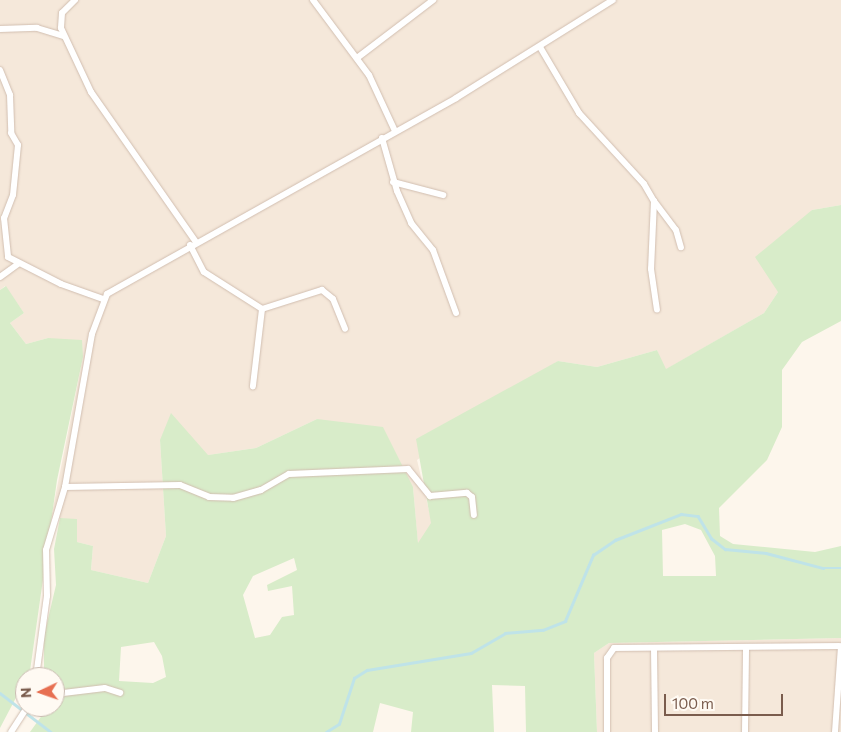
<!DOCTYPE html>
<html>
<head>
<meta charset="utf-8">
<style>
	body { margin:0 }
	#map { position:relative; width:841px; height:732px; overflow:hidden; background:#fdf6ec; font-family:Commissioner,sans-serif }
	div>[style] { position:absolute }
	.residential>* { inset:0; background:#f5e8da }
	.green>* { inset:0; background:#d8ecc9 }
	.stream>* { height:2.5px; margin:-1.25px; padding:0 1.25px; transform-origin:1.25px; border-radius:1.25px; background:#bfe3e8 }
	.roads { filter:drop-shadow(0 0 1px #d1beb0) drop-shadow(0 0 1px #d1beb0) }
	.street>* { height:6px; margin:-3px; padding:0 3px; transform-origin:3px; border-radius:3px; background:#fff }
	span { translate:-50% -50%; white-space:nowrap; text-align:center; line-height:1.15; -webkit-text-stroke:4.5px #fffaf3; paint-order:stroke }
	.north { position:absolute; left:15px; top:667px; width:50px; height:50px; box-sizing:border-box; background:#fffaf3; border:1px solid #cabbb1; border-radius:50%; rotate:267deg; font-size:14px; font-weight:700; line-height:20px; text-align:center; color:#7a5c4d }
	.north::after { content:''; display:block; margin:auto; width:18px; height:22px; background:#e76f51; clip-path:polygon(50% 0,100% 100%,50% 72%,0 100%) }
	.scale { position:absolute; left:664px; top:694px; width:119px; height:22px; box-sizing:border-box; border:2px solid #7a5c4d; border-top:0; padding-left:6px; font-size:15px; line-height:18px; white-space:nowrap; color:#7a5c4d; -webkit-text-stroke:4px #fffaf3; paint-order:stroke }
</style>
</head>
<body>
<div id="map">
	<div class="residential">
		<div style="clip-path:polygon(0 0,841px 0,841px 205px,812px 210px,778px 292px,764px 313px,665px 370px,657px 350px,597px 367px,558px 361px,417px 460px,432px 523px,418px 544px,413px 487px,317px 419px,256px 448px,208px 455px,160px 440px,166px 536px,148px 583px,91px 570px,93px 546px,77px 542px,77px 520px,51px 518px,83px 357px,48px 338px,26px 344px,10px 323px,24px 313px,5px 286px,0 290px)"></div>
		<div style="clip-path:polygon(841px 638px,841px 732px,597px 732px,594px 653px,609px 643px)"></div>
	</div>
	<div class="green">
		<div style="clip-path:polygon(evenodd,841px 205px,841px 321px,802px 342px,782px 370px,782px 427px,767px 460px,719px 508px,720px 536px,733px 544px,815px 552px,841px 546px,841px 638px,609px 643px,594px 653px,597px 732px,526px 732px,525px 686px,492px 685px,494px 732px,411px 732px,413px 712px,380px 703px,373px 732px,30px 732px,43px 714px,43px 707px,55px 707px,55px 677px,44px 677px,44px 636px,56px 585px,54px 549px,60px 518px,77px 519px,77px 542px,93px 546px,91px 570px,148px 583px,166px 536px,160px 440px,171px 413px,208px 455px,256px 448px,317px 419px,383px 427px,413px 487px,418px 543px,431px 523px,416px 439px,558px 361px,597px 367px,657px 350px,666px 369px,764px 313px,778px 292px,755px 257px,812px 210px,841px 205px,685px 524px,701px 530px,715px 556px,716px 576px,663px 576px,662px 530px,685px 524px,841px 205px,294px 558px,297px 570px,267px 585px,268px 591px,292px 586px,294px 615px,282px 617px,270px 635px,255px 638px,243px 595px,253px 576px,294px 558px,841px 205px,154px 642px,162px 656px,166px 677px,153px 683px,119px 681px,121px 647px,154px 642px)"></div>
		<div style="clip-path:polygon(6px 286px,24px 313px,10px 323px,26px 344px,48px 338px,82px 340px,83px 357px,57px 480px,30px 671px,0 728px,0 290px)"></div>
	</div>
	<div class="stream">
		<div style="left:0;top:693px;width:64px;rotate:37.4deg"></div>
		<div style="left:326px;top:732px;width:15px;rotate:-32deg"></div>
		<div style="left:339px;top:724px;width:48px;rotate:-71.9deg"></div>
		<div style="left:354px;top:678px;width:15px;rotate:-32deg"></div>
		<div style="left:367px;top:670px;width:105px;rotate:-9.3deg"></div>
		<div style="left:471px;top:653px;width:39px;rotate:-30deg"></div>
		<div style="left:505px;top:633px;width:38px;rotate:-5deg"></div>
		<div style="left:543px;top:630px;width:24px;rotate:-22deg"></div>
		<div style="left:565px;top:621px;width:72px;rotate:-67deg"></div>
		<div style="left:593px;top:555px;width:27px;rotate:-34deg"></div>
		<div style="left:615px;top:540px;width:71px;rotate:-21.5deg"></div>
		<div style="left:681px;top:514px;width:17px;rotate:7deg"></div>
		<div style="left:698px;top:516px;width:26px;rotate:59deg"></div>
		<div style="left:711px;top:538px;width:18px;rotate:38deg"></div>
		<div style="left:725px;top:549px;width:41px;rotate:5.6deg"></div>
		<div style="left:766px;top:553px;width:59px;rotate:14.7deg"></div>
		<div style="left:823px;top:568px;width:18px"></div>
	</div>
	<div class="roads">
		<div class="street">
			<div style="left:75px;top:0;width:18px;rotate:135deg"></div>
			<div style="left:62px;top:13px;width:15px;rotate:94deg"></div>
			<div style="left:61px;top:28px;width:71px;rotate:64.9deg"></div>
			<div style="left:91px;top:92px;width:183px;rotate:55deg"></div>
			<div style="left:313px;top:0;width:94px;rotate:53.3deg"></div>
			<div style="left:369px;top:75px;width:62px;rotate:65.1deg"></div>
			<div style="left:0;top:29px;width:37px;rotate:-2deg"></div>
			<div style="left:37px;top:28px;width:28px;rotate:17deg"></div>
			<div style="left:540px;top:47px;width:77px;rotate:59.4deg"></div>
			<div style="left:579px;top:113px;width:96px;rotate:47.5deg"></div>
			<div style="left:644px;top:184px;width:20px;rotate:60deg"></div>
			<div style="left:654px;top:201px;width:68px;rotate:92.5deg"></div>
			<div style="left:651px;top:269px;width:41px;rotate:81.7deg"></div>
			<div style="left:357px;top:58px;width:96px;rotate:-37.3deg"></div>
			<div style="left:0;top:70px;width:27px;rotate:68deg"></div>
			<div style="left:10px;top:95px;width:38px;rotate:88deg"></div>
			<div style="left:11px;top:133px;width:14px;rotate:60deg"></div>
			<div style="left:18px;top:145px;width:50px;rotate:95.7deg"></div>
			<div style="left:13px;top:195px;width:25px;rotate:111deg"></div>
			<div style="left:4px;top:218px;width:39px;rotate:84deg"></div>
			<div style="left:8px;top:257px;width:59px;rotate:27deg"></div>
			<div style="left:61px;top:284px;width:45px;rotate:19.7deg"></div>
			<div style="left:382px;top:138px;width:55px;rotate:74.2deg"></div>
			<div style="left:397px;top:191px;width:35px;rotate:66deg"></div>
			<div style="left:411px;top:223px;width:35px;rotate:51deg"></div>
			<div style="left:433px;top:250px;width:67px;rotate:69.9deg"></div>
			<div style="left:393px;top:182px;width:52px;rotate:14.6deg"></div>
			<div style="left:654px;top:201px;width:36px;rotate:53deg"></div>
			<div style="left:676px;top:230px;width:18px;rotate:74deg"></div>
			<div style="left:190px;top:245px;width:30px;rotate:63deg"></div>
			<div style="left:204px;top:272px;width:69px;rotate:32.5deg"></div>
			<div style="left:262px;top:309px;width:78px;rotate:96.7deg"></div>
			<div style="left:0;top:277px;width:22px;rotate:-36deg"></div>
			<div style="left:262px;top:309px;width:63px;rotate:-17.6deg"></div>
			<div style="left:322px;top:290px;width:14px;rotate:39deg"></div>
			<div style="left:333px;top:299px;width:32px;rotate:68deg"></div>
			<div style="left:65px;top:487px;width:115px;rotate:-1deg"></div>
			<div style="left:180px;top:485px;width:31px;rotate:22deg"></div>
			<div style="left:209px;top:497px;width:24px;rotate:2deg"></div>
			<div style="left:233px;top:498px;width:29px;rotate:-16deg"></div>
			<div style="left:261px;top:490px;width:32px;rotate:-30deg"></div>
			<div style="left:289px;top:474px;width:119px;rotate:-2.4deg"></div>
			<div style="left:408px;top:469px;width:35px;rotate:51deg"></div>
			<div style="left:430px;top:496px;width:37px;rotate:-5deg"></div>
			<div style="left:467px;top:493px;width:6px;rotate:39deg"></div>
			<div style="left:472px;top:497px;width:18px;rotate:84deg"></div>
			<div style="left:654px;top:648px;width:84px;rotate:89.3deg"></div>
			<div style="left:36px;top:677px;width:82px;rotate:-82.3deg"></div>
			<div style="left:47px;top:596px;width:46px;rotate:-91.2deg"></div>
			<div style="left:46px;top:550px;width:66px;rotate:-73.2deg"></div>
			<div style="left:65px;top:487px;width:155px;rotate:-80deg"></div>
			<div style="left:92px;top:334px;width:43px;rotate:-69.4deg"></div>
			<div style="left:107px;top:294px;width:400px;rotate:-29.3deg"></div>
			<div style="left:456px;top:98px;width:185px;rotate:-32deg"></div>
			<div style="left:55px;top:694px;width:50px;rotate:-6.8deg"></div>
			<div style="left:105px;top:688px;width:16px;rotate:18deg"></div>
			<div style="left:11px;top:732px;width:30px;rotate:-57deg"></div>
			<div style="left:607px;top:732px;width:74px;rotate:-90deg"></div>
			<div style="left:607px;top:658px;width:12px;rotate:-55deg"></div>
			<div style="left:614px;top:648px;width:225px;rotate:-0.5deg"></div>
			<div style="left:745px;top:732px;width:83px;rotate:-89.3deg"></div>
			<div style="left:835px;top:732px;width:86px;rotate:-86deg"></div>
		</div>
	</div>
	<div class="north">N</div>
	<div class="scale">100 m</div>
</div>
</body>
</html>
